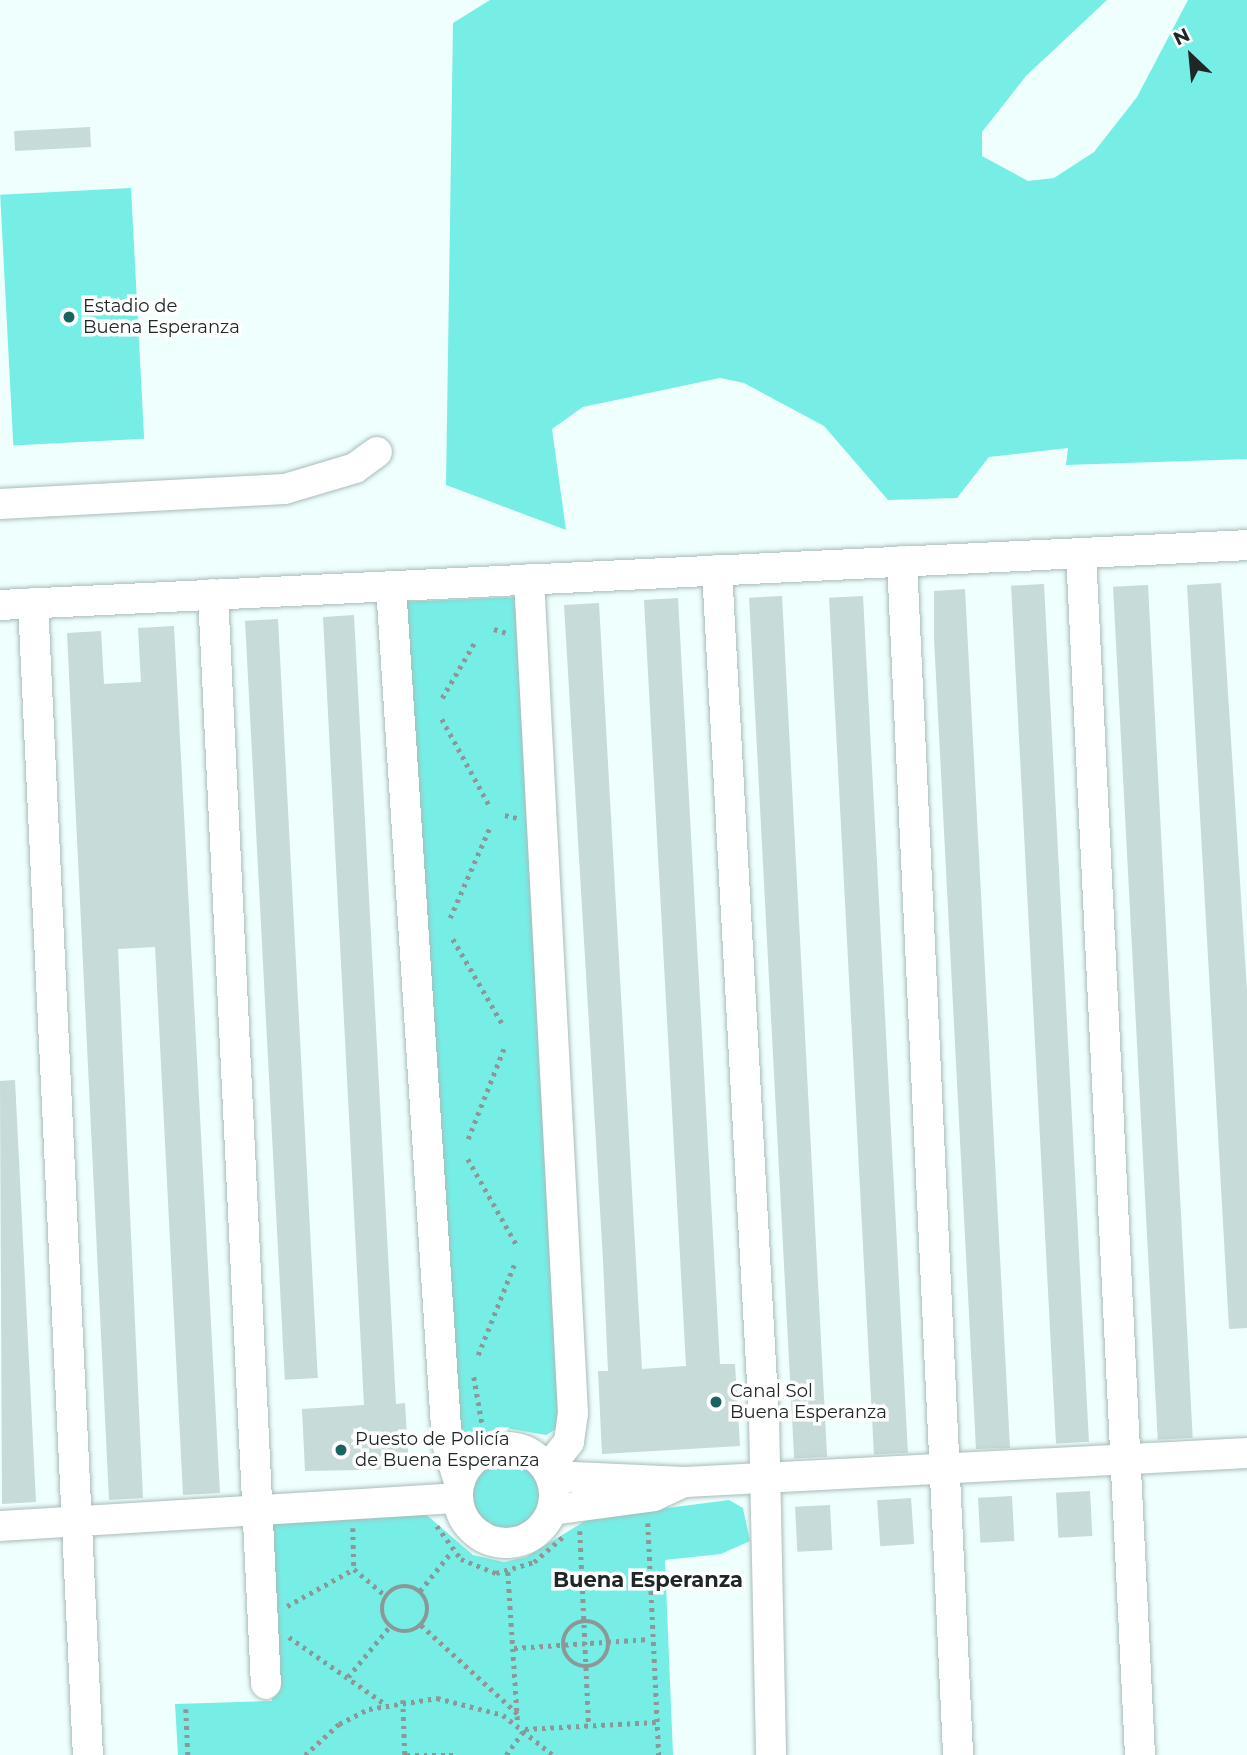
<!DOCTYPE html>
<html>
<head>
<meta charset="utf-8">
<style>
	body { margin:0 }
	#map { position:relative; width:1247px; height:1755px; overflow:hidden; background:#eefffd; font-family:Montserrat,sans-serif }
	div>[style] { position:absolute }
	.green>* { inset:0; background:#76eee6; transform-origin:0 0 }
	.round { border-radius:50% }
	.building>* { inset:0; background:#c7dbd9; transform-origin:0 0 }
	.path>* { height:4.5px; margin-top:-2.25px; transform-origin:0; background:repeating-linear-gradient(90deg,#8c9897 0 3.5px,transparent 0 8.5px) }
	.path>.ring { margin:-2.25px; padding:0; box-sizing:content-box; background:none; border:4.5px solid #8c9897; border-radius:50% }
	.roads { filter:drop-shadow(0 0 2px #a8bcba) drop-shadow(0 0 2px #a8bcba) }
	.minor>* { height:30px; margin:-15px; padding:0 15px; transform-origin:15px; border-radius:15px; background:#fff }
	.minor>.ring { margin:-15px; padding:0; box-sizing:content-box; background:none; border:30px solid #fff; border-radius:50% }
	.dots>* { width:19px; height:19px; translate:-50% -50%; box-sizing:border-box; border:4px solid #fff; border-radius:50% }
	span { translate:-50% -50%; white-space:nowrap; text-align:center; line-height:1.15; -webkit-text-stroke:7px #fff; paint-order:stroke }
	.poi-label { font-size:18px; color:#202827 }
	.left { translate:0 -50%; text-align:left }
	.quarter-label { font-size:21px; color:#202827; font-weight:700 }
	.north { position:absolute; left:1156px; top:21px; width:70px; height:70px; -webkit-text-stroke:5px #fff; paint-order:stroke; rotate:334deg; font-size:19px; font-weight:700; line-height:28px; text-align:center; color:#202827 }
	.north::after { content:''; display:block; margin:auto; width:24px; height:32px; background:#202827; clip-path:polygon(50% 0,100% 100%,50% 72%,0 100%) }
</style>
</head>
<body>
<div id="map">
	<div class="green">
		<div style="clip-path:polygon(490px 0,1107px 0,1026px 76px,982px 132px,982px 156px,1028px 181px,1054px 178px,1094px 152px,1137px 97px,1188px 0,1247px 0,1247px 459px,1066px 465px,1068px 448px,989px 457px,957px 498px,888px 500px,824px 426px,744px 383px,720px 378px,583px 407px,552px 429px,566px 530px,446px 485px,453px 23px)"></div>
		<div style="left:131px;top:188px;width:251px;height:131px;rotate:87deg"></div>
		<div style="clip-path:polygon(518px 597px,560px 1427px,546px 1435px,500px 1427px,461px 1442px,397px 602px)"></div>
		<div class="round" style="left:466px;top:1455px;width:78px;height:78px"></div>
		<div style="clip-path:polygon(729px 1500px,743px 1508px,750px 1541px,721px 1554px,665px 1560px,673px 1755px,178px 1755px,175px 1704px,272px 1701px,269px 1527px,283px 1518px,422px 1511px,473px 1555px,504px 1562px,526px 1557px,590px 1518px)"></div>
	</div>
	<div class="building">
		<div style="left:90px;top:127px;width:20px;height:76px;rotate:87deg"></div>
		<div style="clip-path:polygon(1221px 583px,1247px 991px,1247px 1328px,1229px 1329px,1187px 585px)"></div>
		<div style="left:1044px;top:584px;width:859px;height:33px;rotate:87deg"></div>
		<div style="left:1148px;top:585px;width:854px;height:35px;rotate:87deg"></div>
		<div style="clip-path:polygon(965px 589px,1010px 1448px,976px 1449px,934px 638px,934px 591px)"></div>
		<div style="left:782px;top:596px;width:862px;height:33px;rotate:87deg"></div>
		<div style="left:863px;top:596px;width:858px;height:34px;rotate:87deg"></div>
		<div style="clip-path:polygon(678px 598px,720px 1364px,735px 1364px,740px 1446px,602px 1454px,598px 1371px,608px 1371px,603px 1260px,564px 605px,599px 603px,642px 1369px,686px 1366px,644px 600px)"></div>
		<div style="clip-path:polygon(354px 615px,396px 1404px,405px 1403px,409px 1469px,305px 1471px,302px 1409px,364px 1405px,323px 617px)"></div>
		<div style="left:278px;top:619px;width:760px;height:33px;rotate:87deg"></div>
		<div style="clip-path:polygon(174px 626px,220px 1493px,183px 1495px,155px 947px,118px 949px,143px 1498px,109px 1500px,67px 633px,101px 631px,104px 684px,141px 682px,138px 628px)"></div>
		<div style="clip-path:polygon(15px 1080px,36px 1502px,2px 1504px,0 1081px)"></div>
		<div style="left:1090px;top:1491px;width:45px;height:34px;rotate:87deg"></div>
		<div style="left:1012px;top:1496px;width:45px;height:34px;rotate:87deg"></div>
		<div style="left:911px;top:1498px;width:46px;height:34px;rotate:86deg"></div>
		<div style="left:830px;top:1505px;width:45px;height:35px;rotate:87deg"></div>
	</div>
	<div class="path">
		<div style="left:494px;top:629px;width:14px;rotate:17deg"></div>
		<div style="left:442px;top:698px;width:67px;rotate:-59.6deg"></div>
		<div style="left:442px;top:719px;width:98px;rotate:61.3deg"></div>
		<div style="left:505px;top:815px;width:12px;rotate:14deg"></div>
		<div style="left:450px;top:918px;width:99px;rotate:-66.3deg"></div>
		<div style="left:453px;top:939px;width:99px;rotate:59.8deg"></div>
		<div style="left:468px;top:1139px;width:98px;rotate:-68.4deg"></div>
		<div style="left:468px;top:1159px;width:98px;rotate:60.5deg"></div>
		<div style="left:478px;top:1355px;width:97px;rotate:-68.2deg"></div>
		<div style="left:474px;top:1377px;width:47px;rotate:80.1deg"></div>
		<div style="left:648px;top:1523px;width:232px;rotate:87.3deg"></div>
		<div style="left:437px;top:1526px;width:41px;rotate:54deg"></div>
		<div style="left:461px;top:1559px;width:38px;rotate:22deg"></div>
		<div style="left:496px;top:1573px;width:40px;rotate:-16deg"></div>
		<div style="left:534px;top:1562px;width:40px;rotate:-41deg"></div>
		<div style="left:353px;top:1528px;width:41px;rotate:88.6deg"></div>
		<div style="left:354px;top:1569px;width:42px;rotate:40.2deg"></div>
		<div style="left:580px;top:1531px;width:195px;rotate:87.4deg"></div>
		<div style="left:508px;top:1572px;width:153px;rotate:86.3deg"></div>
		<div class="ring" style="left:382px;top:1586px;width:41.5px;height:41.5px"></div>
		<div style="left:420px;top:1591px;width:51px;rotate:-51.3deg"></div>
		<div style="left:287px;top:1606px;width:77px;rotate:-28.9deg"></div>
		<div class="ring" style="left:563px;top:1621px;width:41.5px;height:41.5px"></div>
		<div style="left:421px;top:1625px;width:132px;rotate:42.5deg"></div>
		<div style="left:289px;top:1637px;width:117px;rotate:34.9deg"></div>
		<div style="left:514px;top:1648px;width:136px;rotate:-3.8deg"></div>
		<div style="left:348px;top:1677px;width:66px;rotate:-50.5deg"></div>
		<div style="left:403px;top:1700px;width:55px;rotate:87.9deg"></div>
		<div style="left:186px;top:1709px;width:46px;rotate:87.5deg"></div>
		<div style="left:305px;top:1755px;width:46px;rotate:-42.4deg"></div>
		<div style="left:339px;top:1724px;width:34px;rotate:-27deg"></div>
		<div style="left:369px;top:1709px;width:69px;rotate:-9.2deg"></div>
		<div style="left:437px;top:1698px;width:68px;rotate:14.4deg"></div>
		<div style="left:503px;top:1715px;width:64px;rotate:38.7deg"></div>
		<div style="left:407px;top:1755px;width:47px"></div>
		<div style="left:506px;top:1755px;width:32px;rotate:-54deg"></div>
		<div style="left:525px;top:1729px;width:131px;rotate:-3.1deg"></div>
	</div>
	<div class="roads">
		<div class="minor">
			<div style="left:0;top:504px;width:285px;rotate:-3deg"></div>
			<div style="left:285px;top:489px;width:73px;rotate:-16.7deg"></div>
			<div style="left:355px;top:468px;width:27px;rotate:-36deg"></div>
			<div style="left:1081px;top:553px;width:1203px;rotate:87.19deg"></div>
			<div style="left:902px;top:561px;width:1195px;rotate:87.31deg"></div>
			<div style="left:717px;top:570px;width:849px;rotate:86.83deg"></div>
			<div style="left:764px;top:1418px;width:337px;rotate:88.8deg"></div>
			<div style="left:529px;top:579px;width:835px;rotate:86.98deg"></div>
			<div style="left:573px;top:1413px;width:29px;rotate:98deg"></div>
			<div style="left:569px;top:1442px;width:35px;rotate:129deg"></div>
			<div style="left:391px;top:586px;width:859px;rotate:86.26deg"></div>
			<div style="left:447px;top:1443px;width:41px;rotate:72.9deg"></div>
			<div style="left:213px;top:594px;width:1091px;rotate:87.22deg"></div>
			<div style="left:33px;top:603px;width:1153px;rotate:87.27deg"></div>
			<div style="left:0;top:605px;width:1248px;rotate:-2.75deg"></div>
			<div class="ring" style="left:458px;top:1447px;width:66px;height:66px"></div>
			<div style="left:551px;top:1476px;width:134px;rotate:2.6deg"></div>
			<div style="left:685px;top:1482px;width:563px;rotate:-2.95deg"></div>
			<div style="left:552px;top:1510px;width:103px;rotate:-7.8deg"></div>
			<div style="left:654px;top:1496px;width:26px;rotate:-25deg"></div>
			<div style="left:0;top:1526px;width:458px;rotate:-3.5deg"></div>
		</div>
	</div>
	<div class="dots">
		<div style="left:69px;top:317px;background:#176460"></div>
		<div style="left:716px;top:1402px;background:#176460"></div>
		<div style="left:341px;top:1450px;background:#176460"></div>
	</div>
	<div class="poi-label">
		<span class="left" style="left:83px;top:317px">Estadio de<br>Buena Esperanza</span>
		<span class="left" style="left:730px;top:1402px">Canal Sol<br>Buena Esperanza</span>
		<span class="left" style="left:355px;top:1450px">Puesto de Policía<br>de Buena Esperanza</span>
	</div>
	<div class="quarter-label">
		<span style="left:648px;top:1580px">Buena Esperanza</span>
	</div>
	<div class="north">N</div>
</div>
</body>
</html>
